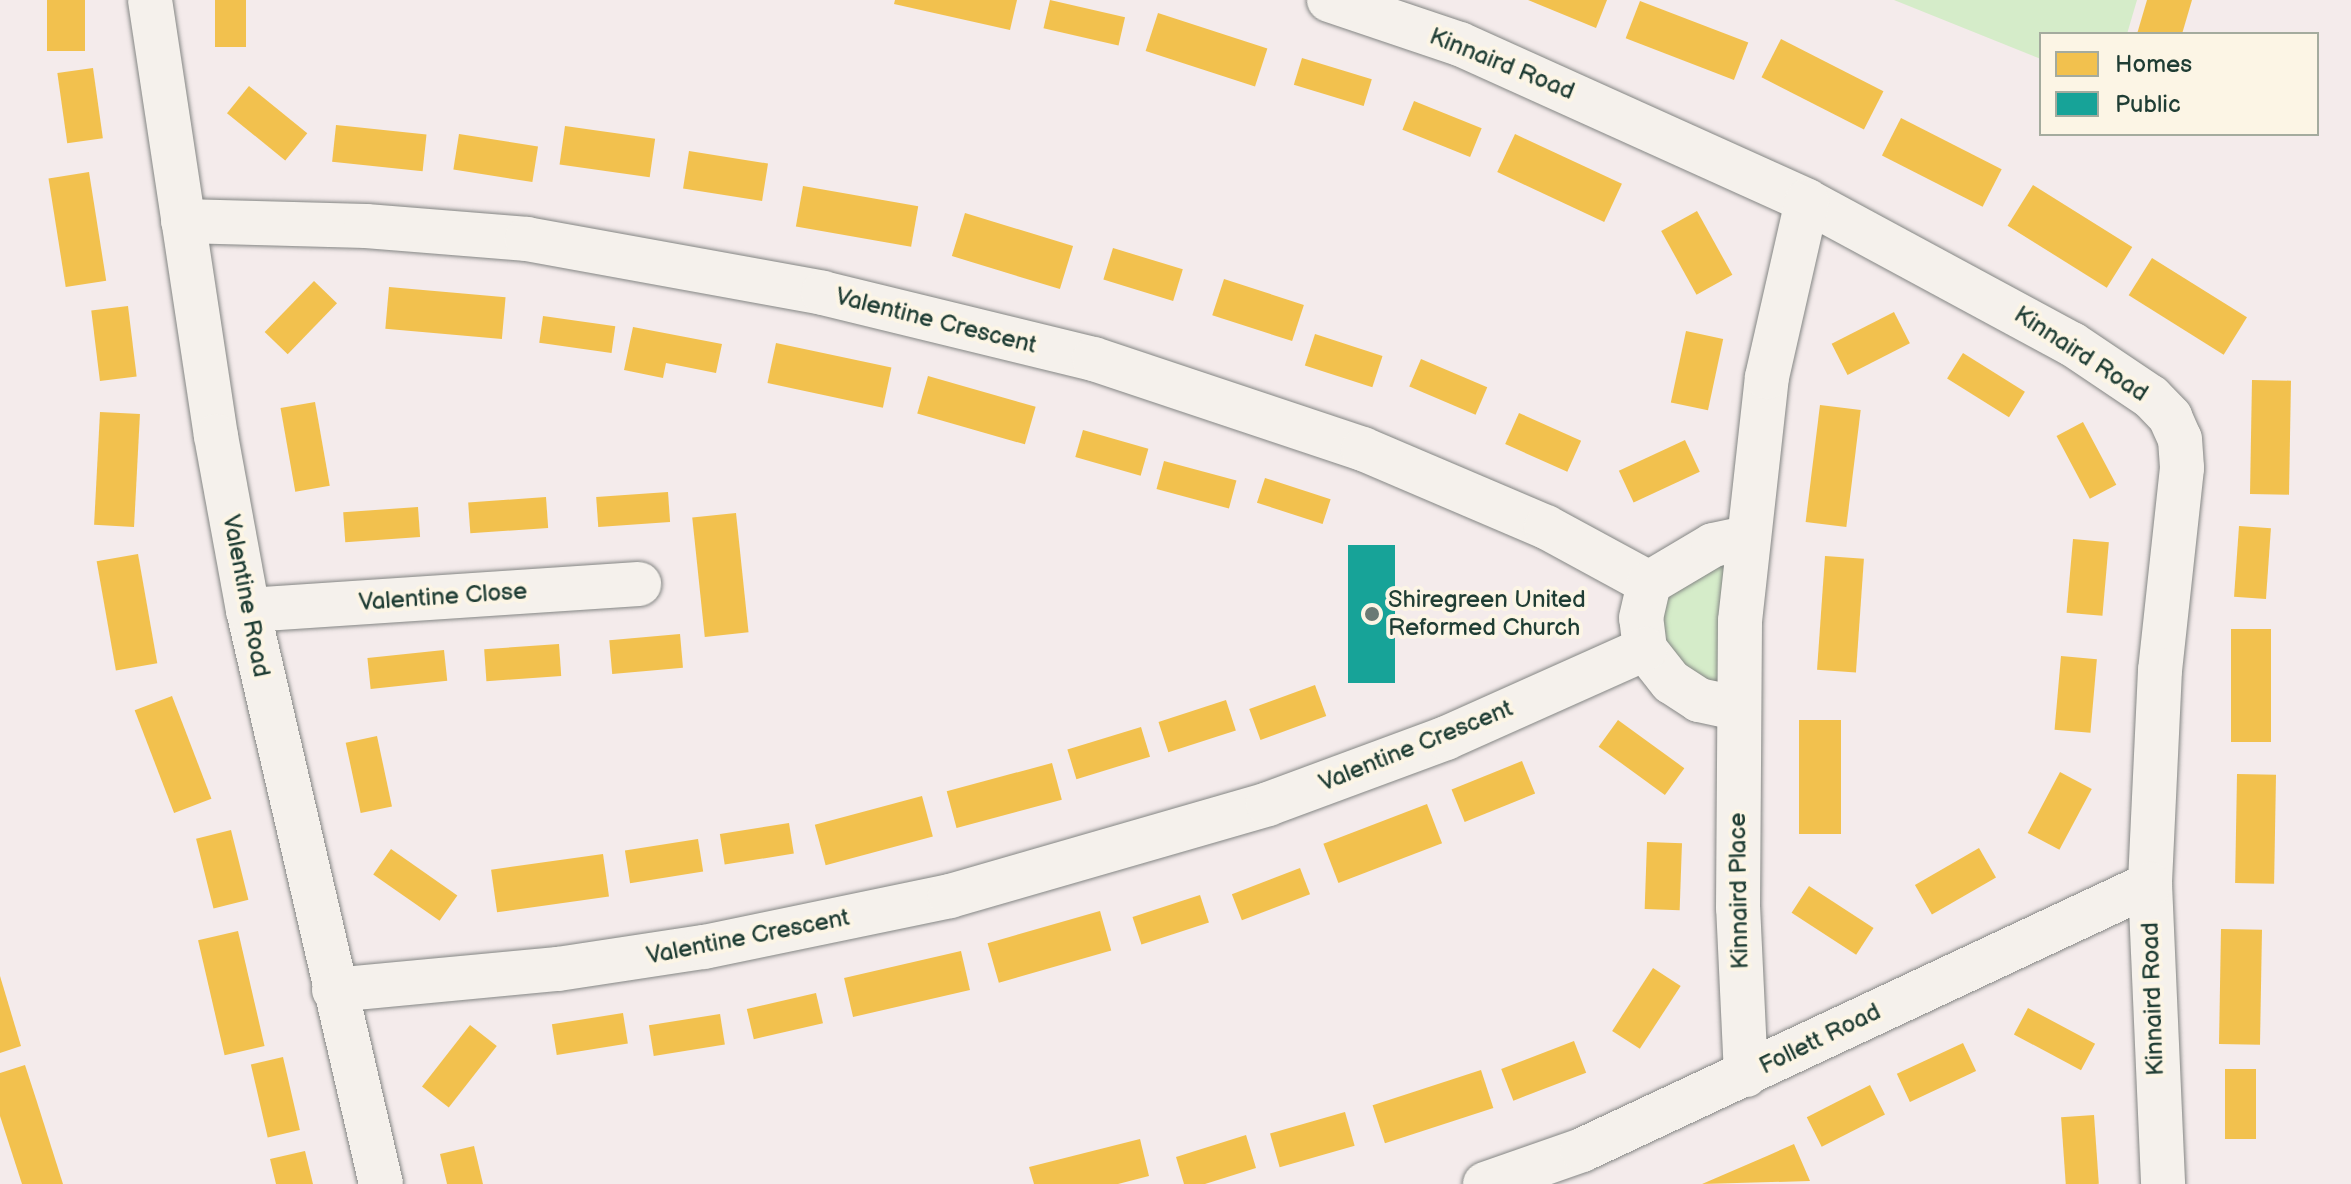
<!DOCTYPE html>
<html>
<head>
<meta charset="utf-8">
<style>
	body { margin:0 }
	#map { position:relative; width:2351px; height:1184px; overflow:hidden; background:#f4ebeb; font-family:"Balsamiq Sans",sans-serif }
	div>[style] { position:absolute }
	.green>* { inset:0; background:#d5ecc9 }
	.homes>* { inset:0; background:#f2c14e; transform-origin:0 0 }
	.public>* { inset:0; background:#17a398; transform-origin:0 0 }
	.roads { filter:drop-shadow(0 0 2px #848684) drop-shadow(0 0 2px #848684) }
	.minor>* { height:44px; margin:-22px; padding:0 22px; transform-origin:22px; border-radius:22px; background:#f5f1ec }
	.dots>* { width:22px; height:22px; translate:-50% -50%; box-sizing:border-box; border:4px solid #fcf5e5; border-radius:50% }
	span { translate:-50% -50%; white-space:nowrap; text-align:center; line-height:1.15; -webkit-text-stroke:8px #fcf5e5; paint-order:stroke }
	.street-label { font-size:24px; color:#1f3d34 }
	.poi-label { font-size:24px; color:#1f3d34 }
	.left { translate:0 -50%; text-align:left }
	.legend { position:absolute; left:2039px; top:32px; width:280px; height:104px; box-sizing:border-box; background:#fcf5e5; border:2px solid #a4ab9e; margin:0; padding:10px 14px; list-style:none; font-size:24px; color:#1f3d34 }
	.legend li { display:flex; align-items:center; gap:16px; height:40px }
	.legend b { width:40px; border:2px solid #a4ab9e }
</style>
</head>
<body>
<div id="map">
	<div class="green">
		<div style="clip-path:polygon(1894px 0,2137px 0,2127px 34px,2041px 34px,2041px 59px)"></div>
		<div style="clip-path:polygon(1734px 557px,1726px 696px,1691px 683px,1654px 623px,1666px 589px)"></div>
	</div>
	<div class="homes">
		<div style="left:47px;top:0;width:38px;height:51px"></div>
		<div style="left:215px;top:0;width:31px;height:47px"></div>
		<div style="clip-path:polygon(895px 0,1017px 0,1010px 30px,894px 4px)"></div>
		<div style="left:1050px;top:0;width:77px;height:29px;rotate:13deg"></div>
		<div style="clip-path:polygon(1528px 0,1607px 0,1596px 28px)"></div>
		<div style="clip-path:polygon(2147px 0,2192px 0,2182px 34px,2137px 34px)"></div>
		<div style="left:1640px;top:1px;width:116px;height:40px;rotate:21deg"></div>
		<div style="left:1158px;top:13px;width:115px;height:40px;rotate:18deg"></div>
		<div style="left:1781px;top:39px;width:115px;height:43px;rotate:27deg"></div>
		<div style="left:1302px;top:58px;width:73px;height:28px;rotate:17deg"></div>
		<div style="left:93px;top:68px;width:71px;height:36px;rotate:82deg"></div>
		<div style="left:249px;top:86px;width:75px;height:35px;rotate:39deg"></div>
		<div style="left:1414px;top:101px;width:73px;height:31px;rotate:22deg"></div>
		<div style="left:1901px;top:118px;width:113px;height:42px;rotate:27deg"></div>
		<div style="left:336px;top:125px;width:91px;height:37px;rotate:6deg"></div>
		<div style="left:565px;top:126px;width:91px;height:39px;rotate:8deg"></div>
		<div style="left:459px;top:134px;width:80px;height:36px;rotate:9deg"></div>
		<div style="left:1515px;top:134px;width:118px;height:42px;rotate:25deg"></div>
		<div style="left:689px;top:151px;width:80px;height:38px;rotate:9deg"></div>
		<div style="left:89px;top:172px;width:110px;height:41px;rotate:81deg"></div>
		<div style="left:2033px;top:185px;width:117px;height:48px;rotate:32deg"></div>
		<div style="left:803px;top:186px;width:117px;height:41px;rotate:10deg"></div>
		<div style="left:1697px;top:211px;width:73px;height:41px;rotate:61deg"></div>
		<div style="left:965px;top:213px;width:113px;height:45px;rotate:17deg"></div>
		<div style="left:1113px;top:248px;width:73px;height:33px;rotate:17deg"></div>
		<div style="left:2152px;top:258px;width:112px;height:44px;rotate:32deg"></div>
		<div style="left:1224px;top:279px;width:84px;height:38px;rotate:18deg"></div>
		<div style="left:314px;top:281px;width:32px;height:71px;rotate:44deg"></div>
		<div style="left:389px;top:287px;width:117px;height:42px;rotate:5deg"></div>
		<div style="left:128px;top:306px;width:71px;height:37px;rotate:83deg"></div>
		<div style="left:1894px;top:312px;width:35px;height:70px;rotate:63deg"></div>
		<div style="left:543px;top:316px;width:73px;height:27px;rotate:8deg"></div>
		<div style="clip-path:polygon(633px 327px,722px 344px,716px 373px,666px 363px,663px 378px,624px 370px)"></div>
		<div style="left:1686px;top:331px;width:38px;height:73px;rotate:12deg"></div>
		<div style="left:1315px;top:334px;width:71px;height:33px;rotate:18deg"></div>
		<div style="left:776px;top:343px;width:118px;height:41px;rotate:12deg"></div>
		<div style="left:1963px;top:353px;width:73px;height:30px;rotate:32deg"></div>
		<div style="left:1421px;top:359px;width:72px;height:30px;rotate:23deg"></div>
		<div style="left:928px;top:376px;width:112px;height:39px;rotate:16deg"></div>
		<div style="left:2252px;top:380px;width:39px;height:114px;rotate:1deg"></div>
		<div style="left:315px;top:402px;width:85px;height:35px;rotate:80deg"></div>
		<div style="left:1820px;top:405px;width:41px;height:118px;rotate:7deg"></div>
		<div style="left:100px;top:412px;width:40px;height:113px;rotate:3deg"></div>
		<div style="left:1519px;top:413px;width:68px;height:34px;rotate:24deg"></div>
		<div style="left:2083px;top:422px;width:71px;height:30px;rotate:62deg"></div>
		<div style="left:1083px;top:430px;width:68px;height:28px;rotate:16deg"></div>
		<div style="left:1685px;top:440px;width:35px;height:73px;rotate:65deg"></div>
		<div style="left:1164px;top:461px;width:75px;height:29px;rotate:15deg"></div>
		<div style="left:1265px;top:478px;width:69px;height:26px;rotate:18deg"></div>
		<div style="left:668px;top:492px;width:30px;height:72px;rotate:86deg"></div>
		<div style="left:546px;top:497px;width:31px;height:78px;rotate:86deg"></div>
		<div style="left:418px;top:507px;width:30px;height:75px;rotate:86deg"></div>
		<div style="left:736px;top:513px;width:120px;height:44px;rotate:84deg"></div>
		<div style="left:2239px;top:526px;width:32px;height:71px;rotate:4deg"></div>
		<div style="left:2073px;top:539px;width:36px;height:74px;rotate:5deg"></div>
		<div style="left:138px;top:554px;width:111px;height:42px;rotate:80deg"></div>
		<div style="left:1825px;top:556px;width:39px;height:114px;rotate:4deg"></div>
		<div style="left:2231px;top:629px;width:40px;height:113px"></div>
		<div style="left:680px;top:634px;width:34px;height:71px;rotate:85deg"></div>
		<div style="left:559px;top:644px;width:32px;height:75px;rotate:86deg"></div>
		<div style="left:444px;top:650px;width:31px;height:77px;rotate:84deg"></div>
		<div style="left:2061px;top:656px;width:36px;height:74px;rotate:5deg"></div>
		<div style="left:1315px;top:685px;width:33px;height:70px;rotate:70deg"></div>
		<div style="left:172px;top:696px;width:110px;height:40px;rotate:69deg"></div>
		<div style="left:1226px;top:700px;width:32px;height:71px;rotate:72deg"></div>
		<div style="left:1618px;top:720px;width:82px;height:33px;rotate:36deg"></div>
		<div style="left:1799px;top:720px;width:42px;height:114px"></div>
		<div style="left:1141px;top:727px;width:31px;height:77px;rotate:73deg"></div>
		<div style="left:377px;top:736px;width:72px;height:32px;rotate:78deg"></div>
		<div style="left:1522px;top:761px;width:35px;height:76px;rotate:68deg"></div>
		<div style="left:1052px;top:763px;width:38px;height:109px;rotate:75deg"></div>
		<div style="left:2060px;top:772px;width:36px;height:69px;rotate:28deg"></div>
		<div style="left:2237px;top:774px;width:39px;height:109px;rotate:1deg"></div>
		<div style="left:922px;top:796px;width:42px;height:111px;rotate:75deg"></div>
		<div style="left:1427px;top:804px;width:42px;height:111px;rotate:69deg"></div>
		<div style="left:789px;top:823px;width:31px;height:70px;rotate:81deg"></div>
		<div style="left:231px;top:830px;width:72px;height:36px;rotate:76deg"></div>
		<div style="left:698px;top:839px;width:33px;height:74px;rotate:81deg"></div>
		<div style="left:1647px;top:842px;width:35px;height:67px;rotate:2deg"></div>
		<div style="left:1979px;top:848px;width:34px;height:74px;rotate:60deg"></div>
		<div style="left:391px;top:849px;width:81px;height:31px;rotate:35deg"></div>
		<div style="left:603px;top:854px;width:43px;height:113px;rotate:82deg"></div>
		<div style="left:1300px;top:868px;width:28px;height:73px;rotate:69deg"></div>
		<div style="left:1809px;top:886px;width:77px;height:32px;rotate:33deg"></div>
		<div style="left:1200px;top:895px;width:29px;height:71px;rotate:72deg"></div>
		<div style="left:1100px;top:911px;width:41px;height:117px;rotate:74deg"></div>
		<div style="left:2221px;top:929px;width:41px;height:115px;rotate:1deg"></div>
		<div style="left:238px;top:931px;width:118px;height:41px;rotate:77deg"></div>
		<div style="left:961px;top:951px;width:40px;height:120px;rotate:77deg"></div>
		<div style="left:1653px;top:968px;width:33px;height:75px;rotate:33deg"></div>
		<div style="clip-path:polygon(0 976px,21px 1046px,0 1053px)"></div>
		<div style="left:816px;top:993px;width:31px;height:71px;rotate:77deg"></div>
		<div style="left:2028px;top:1008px;width:76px;height:30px;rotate:28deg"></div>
		<div style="left:623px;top:1013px;width:31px;height:72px;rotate:81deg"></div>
		<div style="left:720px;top:1014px;width:31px;height:72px;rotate:81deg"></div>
		<div style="left:470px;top:1025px;width:34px;height:78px;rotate:38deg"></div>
		<div style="left:1574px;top:1041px;width:34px;height:78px;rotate:69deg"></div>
		<div style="left:1963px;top:1043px;width:31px;height:73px;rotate:65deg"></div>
		<div style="left:283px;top:1057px;width:75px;height:33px;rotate:77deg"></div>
		<div style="clip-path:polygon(25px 1065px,37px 1102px,63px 1184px,22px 1184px,0 1116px,0 1073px)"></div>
		<div style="left:2256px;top:1069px;width:70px;height:31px;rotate:90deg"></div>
		<div style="left:1481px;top:1070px;width:40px;height:114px;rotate:72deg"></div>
		<div style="left:1870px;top:1085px;width:33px;height:71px;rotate:63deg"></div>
		<div style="left:1345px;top:1112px;width:35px;height:78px;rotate:74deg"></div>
		<div style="left:2094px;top:1115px;width:69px;height:33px;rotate:86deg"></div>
		<div style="clip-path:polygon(1246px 1135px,1256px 1168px,1205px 1184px,1184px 1184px,1176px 1157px)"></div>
		<div style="clip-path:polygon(1140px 1139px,1149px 1176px,1118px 1184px,1034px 1184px,1029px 1167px)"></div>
		<div style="clip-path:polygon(1794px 1144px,1810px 1181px,1702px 1184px,1767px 1156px)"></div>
		<div style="clip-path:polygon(474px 1146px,483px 1184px,447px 1184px,440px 1154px)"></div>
		<div style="clip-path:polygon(305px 1151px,313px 1184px,276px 1184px,270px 1159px)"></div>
	</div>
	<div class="public">
		<div style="left:1348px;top:545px;width:47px;height:138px"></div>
	</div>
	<div class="roads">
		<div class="minor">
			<div style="left:150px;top:0;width:441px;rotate:81.4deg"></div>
			<div style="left:216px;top:436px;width:177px;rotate:79.6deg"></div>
			<div style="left:248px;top:610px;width:589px;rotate:76.95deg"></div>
			<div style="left:1329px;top:0;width:138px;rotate:18.6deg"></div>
			<div style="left:1460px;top:44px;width:381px;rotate:24.3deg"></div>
			<div style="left:1807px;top:201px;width:301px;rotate:28.4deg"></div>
			<div style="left:2072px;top:344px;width:95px;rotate:33.9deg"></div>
			<div style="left:2151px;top:397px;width:28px;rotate:46deg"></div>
			<div style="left:2170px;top:417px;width:24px;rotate:66deg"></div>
			<div style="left:2180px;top:439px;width:29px;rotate:86deg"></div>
			<div style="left:2182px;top:468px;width:203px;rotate:96.2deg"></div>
			<div style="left:2160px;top:670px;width:214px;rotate:92.7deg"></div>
			<div style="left:2150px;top:884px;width:300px;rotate:87.5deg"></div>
			<div style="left:183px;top:221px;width:183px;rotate:1.6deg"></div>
			<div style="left:366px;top:226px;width:162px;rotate:4.6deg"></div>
			<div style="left:527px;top:239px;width:301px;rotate:10.3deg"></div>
			<div style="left:823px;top:293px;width:279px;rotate:13.7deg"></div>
			<div style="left:1094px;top:359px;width:284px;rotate:18.5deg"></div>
			<div style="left:1363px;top:449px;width:199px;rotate:23.1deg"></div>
			<div style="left:1546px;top:527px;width:117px;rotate:28.5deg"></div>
			<div style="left:248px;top:610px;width:392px;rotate:-3.8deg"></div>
			<div style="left:1736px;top:708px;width:38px;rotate:-168deg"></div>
			<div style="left:1699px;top:700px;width:33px;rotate:-147deg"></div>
			<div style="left:1671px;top:682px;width:42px;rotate:-128.2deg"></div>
			<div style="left:1645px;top:649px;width:31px;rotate:-97deg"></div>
			<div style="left:1641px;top:618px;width:36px;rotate:-77deg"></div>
			<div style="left:1649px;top:583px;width:74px;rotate:-30.7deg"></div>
			<div style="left:1713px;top:545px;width:35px;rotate:-12deg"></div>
			<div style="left:334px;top:990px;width:225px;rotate:-5.4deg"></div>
			<div style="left:558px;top:969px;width:148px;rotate:-8.6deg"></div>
			<div style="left:704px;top:947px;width:251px;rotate:-11.7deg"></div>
			<div style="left:950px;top:896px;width:331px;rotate:-16.1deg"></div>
			<div style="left:1268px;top:804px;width:190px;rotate:-20.3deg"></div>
			<div style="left:1446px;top:738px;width:218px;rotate:-24.1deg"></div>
			<div style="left:1746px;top:1075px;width:167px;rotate:-92.7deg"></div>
			<div style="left:1738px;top:908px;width:287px;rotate:-89.6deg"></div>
			<div style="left:1740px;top:621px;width:245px;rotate:-83.7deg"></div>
			<div style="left:1767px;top:377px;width:180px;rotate:-77.2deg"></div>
			<div style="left:1485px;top:1184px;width:103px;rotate:-19.3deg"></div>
			<div style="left:1582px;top:1150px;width:627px;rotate:-25.09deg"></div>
		</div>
	</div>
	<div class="dots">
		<div style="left:1372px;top:614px;background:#6a7a74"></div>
	</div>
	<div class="street-label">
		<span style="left:1502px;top:64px;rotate:22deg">Kinnaird Road</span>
		<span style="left:936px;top:321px;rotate:14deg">Valentine Crescent</span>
		<span style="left:2081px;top:354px;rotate:33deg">Kinnaird Road</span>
		<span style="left:246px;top:596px;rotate:79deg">Valentine Road</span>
		<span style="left:443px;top:597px;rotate:-4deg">Valentine Close</span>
		<span style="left:1416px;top:746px;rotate:-22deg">Valentine Crescent</span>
		<span style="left:1739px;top:891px;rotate:-91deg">Kinnaird Place</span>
		<span style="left:748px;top:937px;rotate:-11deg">Valentine Crescent</span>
		<span style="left:2153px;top:999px;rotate:-92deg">Kinnaird Road</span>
		<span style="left:1820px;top:1039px;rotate:-26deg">Follett Road</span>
	</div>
	<div class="poi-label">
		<span class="left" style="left:1388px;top:614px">Shiregreen United<br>Reformed Church</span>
	</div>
	<ul class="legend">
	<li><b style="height:22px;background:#f2c14e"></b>Homes</li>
	<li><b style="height:22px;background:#17a398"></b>Public</li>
	</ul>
</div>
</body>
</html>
